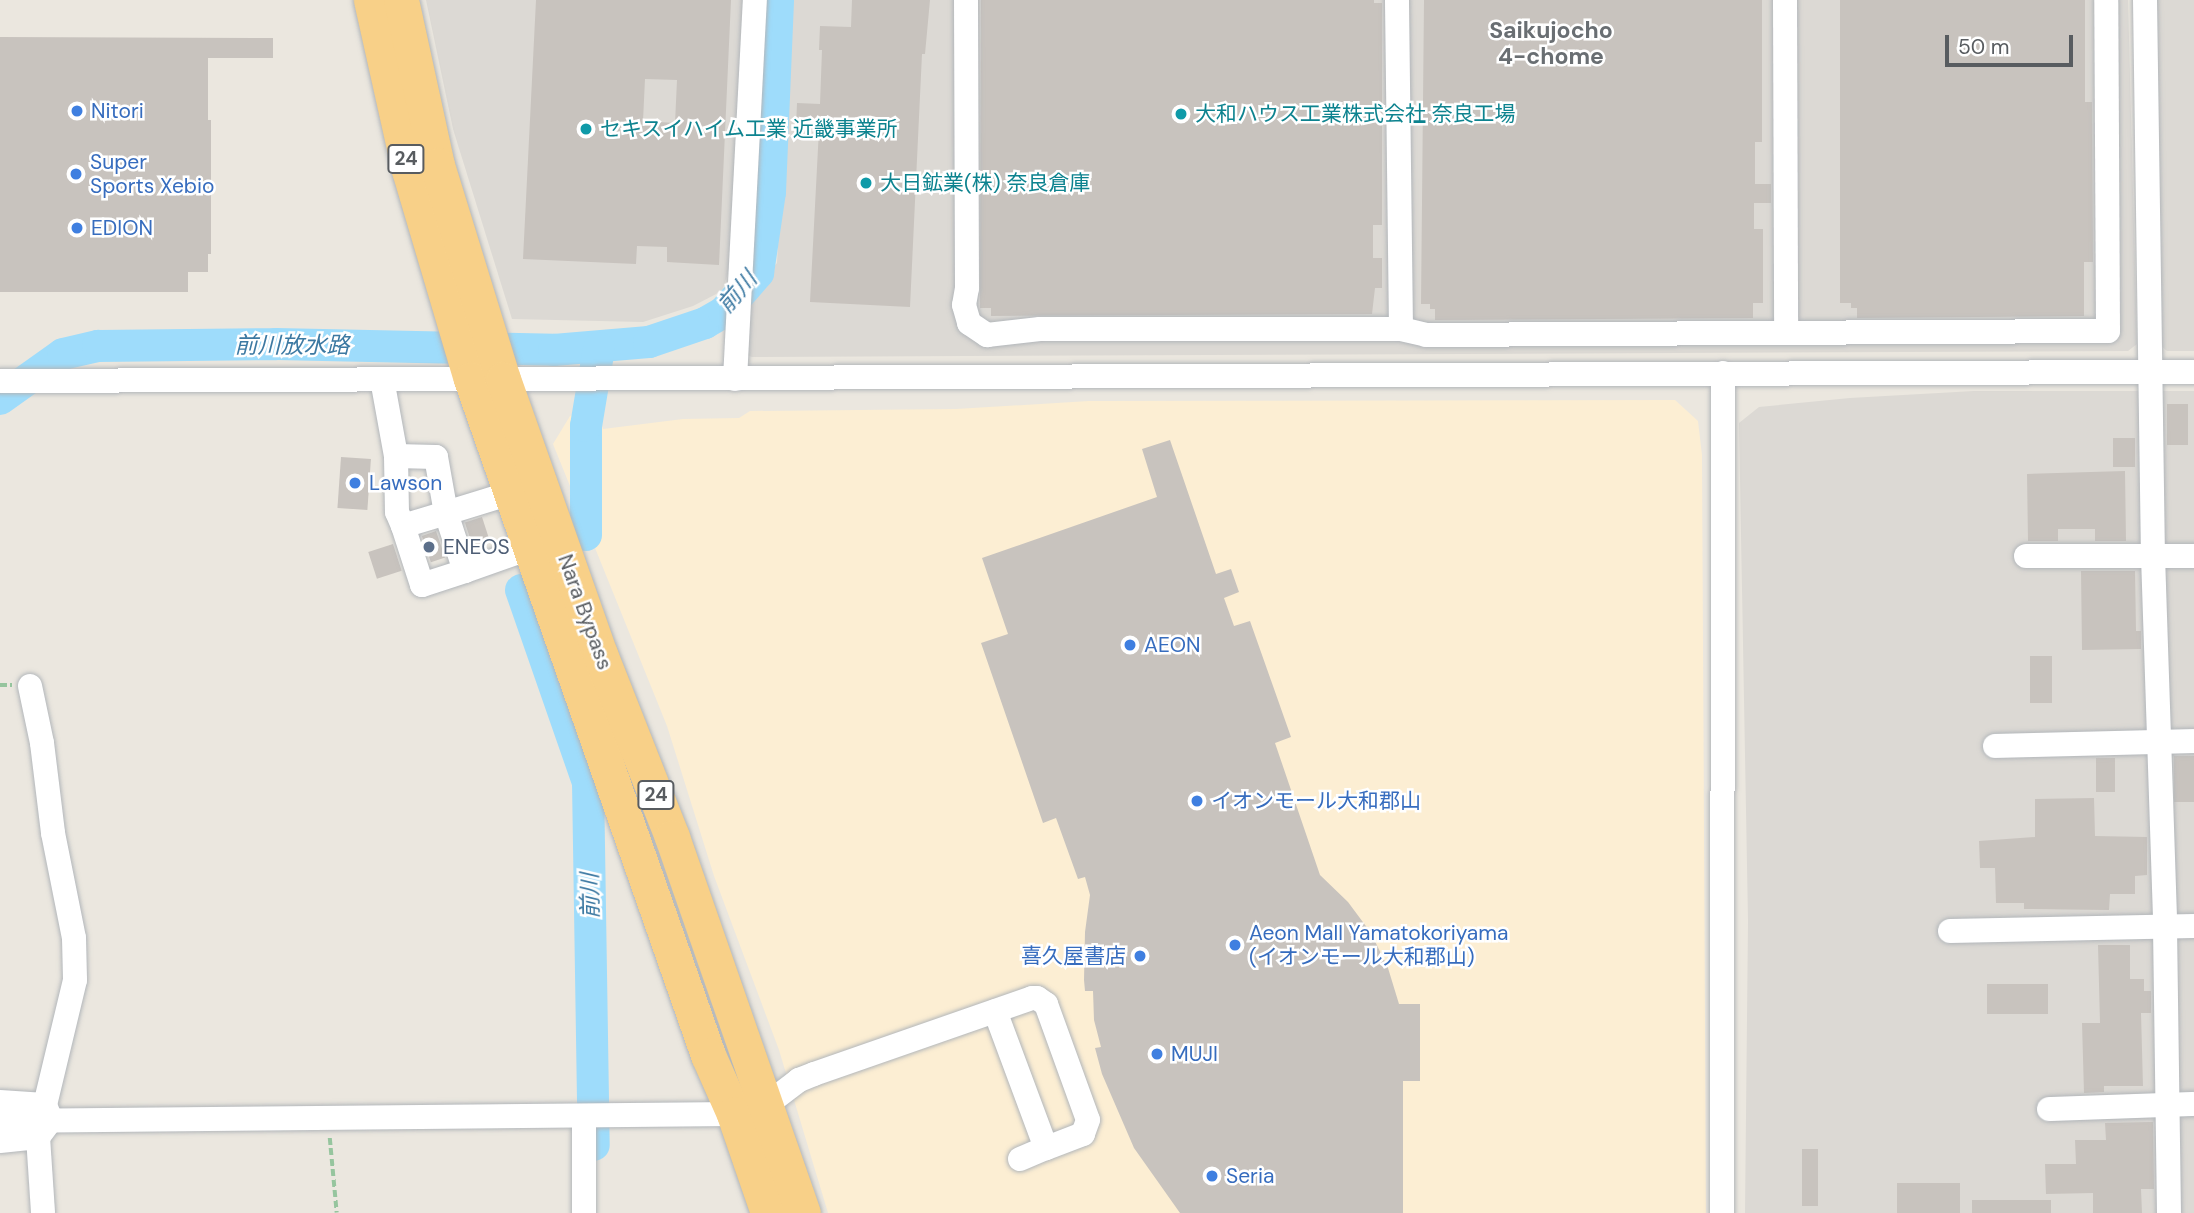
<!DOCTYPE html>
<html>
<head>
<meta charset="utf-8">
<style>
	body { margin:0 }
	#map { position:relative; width:2194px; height:1213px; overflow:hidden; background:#ebe7df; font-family:"DM Sans","Noto Sans JP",sans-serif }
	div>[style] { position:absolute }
	.commercial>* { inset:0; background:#fceed3 }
	.industrial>* { inset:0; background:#dcd9d4 }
	.river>* { height:32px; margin:-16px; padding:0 16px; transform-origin:16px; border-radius:16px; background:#9edcfb }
	.building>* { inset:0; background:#c8c3be; transform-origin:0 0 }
	.path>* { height:3.5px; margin-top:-1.75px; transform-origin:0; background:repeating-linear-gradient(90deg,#96c59e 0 7px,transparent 0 10.5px) }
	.roads { filter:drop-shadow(0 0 2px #b2b6ba) drop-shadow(0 0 2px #b2b6ba) }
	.minor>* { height:24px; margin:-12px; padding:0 12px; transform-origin:12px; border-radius:12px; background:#fff }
	.highway>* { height:35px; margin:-17.5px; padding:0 17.5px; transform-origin:17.5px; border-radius:17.5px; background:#f8d088 }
	.dots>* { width:19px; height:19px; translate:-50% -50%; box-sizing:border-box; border:4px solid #fff; border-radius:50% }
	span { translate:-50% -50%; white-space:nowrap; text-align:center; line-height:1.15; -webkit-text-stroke:5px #fff; paint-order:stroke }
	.shield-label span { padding:2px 5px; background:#fff; border:2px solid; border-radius:5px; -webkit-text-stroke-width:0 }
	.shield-label { font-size:19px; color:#585c60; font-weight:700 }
	.shop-label { font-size:21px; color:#366cbe }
	.left { translate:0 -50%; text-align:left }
	.right { translate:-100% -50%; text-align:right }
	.culture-label { font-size:21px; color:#0d838f }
	.service-label { font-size:21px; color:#4e5e75 }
	.street-label { font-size:21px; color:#585c60 }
	.neighbourhood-label { font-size:23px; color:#696e72; font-weight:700 }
	.water-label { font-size:23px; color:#3c79a2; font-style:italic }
	.scale { position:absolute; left:1945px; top:35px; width:128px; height:32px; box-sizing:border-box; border:4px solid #585c60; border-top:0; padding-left:9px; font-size:21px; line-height:24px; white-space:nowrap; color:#585c60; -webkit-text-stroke:5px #fff; paint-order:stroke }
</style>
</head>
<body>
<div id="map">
	<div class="commercial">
		<div style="clip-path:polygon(1675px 400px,1698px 421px,1702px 455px,1706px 1213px,828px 1213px,779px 1050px,714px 876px,667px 726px,553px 444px,570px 416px,582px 411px,595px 412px,603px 429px,683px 419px,739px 418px,750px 411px,956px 409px,1089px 401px)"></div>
	</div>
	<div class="industrial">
		<div style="clip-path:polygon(426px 0,745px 0,731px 264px,722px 291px,693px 306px,643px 322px,512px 319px,453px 129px)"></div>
		<div style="clip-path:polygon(792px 0,2128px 0,2137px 344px,2128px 351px,752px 357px,746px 355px,748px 299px,777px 263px)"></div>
		<div style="clip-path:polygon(2151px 0,2194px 0,2194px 351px,2167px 351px,2160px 345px)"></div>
		<div style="clip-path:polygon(1974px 391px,2194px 391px,2194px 1213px,1745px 1213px,1748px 921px,1739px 423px,1759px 407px,1850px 398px)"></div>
	</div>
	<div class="river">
		<div style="left:0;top:399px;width:77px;rotate:-35.5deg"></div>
		<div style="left:63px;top:354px;width:36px;rotate:-13deg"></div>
		<div style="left:98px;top:346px;width:178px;rotate:-0.6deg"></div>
		<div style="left:276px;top:344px;width:278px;rotate:1.2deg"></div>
		<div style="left:554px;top:350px;width:95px;rotate:-4.8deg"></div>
		<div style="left:649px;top:342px;width:59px;rotate:-18.7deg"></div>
		<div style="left:705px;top:323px;width:22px;rotate:-30deg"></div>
		<div style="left:724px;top:312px;width:52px;rotate:-48.9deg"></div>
		<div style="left:758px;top:273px;width:82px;rotate:-81.6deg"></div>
		<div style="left:770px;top:192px;width:192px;rotate:-87.6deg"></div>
		<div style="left:586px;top:535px;width:109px;rotate:-90deg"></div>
		<div style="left:586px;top:426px;width:79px;rotate:-80.5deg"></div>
		<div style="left:521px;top:590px;width:203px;rotate:70.8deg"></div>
		<div style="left:588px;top:782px;width:363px;rotate:89.1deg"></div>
	</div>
	<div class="building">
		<div style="clip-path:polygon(evenodd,536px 0,731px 0,719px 265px,667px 262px,667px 247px,637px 246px,636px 264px,523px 259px,536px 0,645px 79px,677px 80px,675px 123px,643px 121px,645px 79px)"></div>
		<div style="clip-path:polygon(852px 0,930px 0,925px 54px,922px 54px,910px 307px,810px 302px,819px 129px,796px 128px,797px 103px,820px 104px,822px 50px,819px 50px,820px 26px,851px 27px)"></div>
		<div style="clip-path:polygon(981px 0,1374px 0,1374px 3px,1382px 3px,1382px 225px,1373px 225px,1373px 258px,1382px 258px,1382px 288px,1375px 288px,1372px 314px,991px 316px,991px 308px,980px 308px)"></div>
		<div style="clip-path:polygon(1424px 0,1762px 0,1762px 142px,1755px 142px,1755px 184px,1771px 184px,1771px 203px,1754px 203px,1754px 229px,1763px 229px,1763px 303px,1753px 303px,1753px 318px,1435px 320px,1435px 309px,1430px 309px,1430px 304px,1421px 304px)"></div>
		<div style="clip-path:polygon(1840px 0,2085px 0,2085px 102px,2092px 102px,2093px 262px,2084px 262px,2084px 316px,1857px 318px,1857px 308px,1851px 308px,1851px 303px,1840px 303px)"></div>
		<div style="clip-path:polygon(0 37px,273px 38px,273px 58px,208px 58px,208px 120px,211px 120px,211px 254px,208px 254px,208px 272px,188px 272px,188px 292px,0 292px)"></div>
		<div style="left:2167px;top:404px;width:21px;height:41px"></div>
		<div style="left:2113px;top:438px;width:22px;height:29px"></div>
		<div style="clip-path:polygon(1170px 440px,1216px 574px,1231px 569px,1239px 592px,1224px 598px,1234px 626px,1250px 621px,1291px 737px,1275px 743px,1320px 875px,1348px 902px,1371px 933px,1388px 968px,1399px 1004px,1420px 1004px,1420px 1081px,1403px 1081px,1403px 1213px,1180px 1213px,1134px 1148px,1102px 1074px,1095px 1048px,1101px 1047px,1094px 1020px,1093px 991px,1085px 991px,1084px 980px,1085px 932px,1090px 895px,1085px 877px,1078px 879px,1056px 818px,1043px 823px,981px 643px,1008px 634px,982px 558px,1157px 497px,1142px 449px)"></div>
		<div style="left:341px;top:457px;width:30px;height:51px;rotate:4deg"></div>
		<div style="clip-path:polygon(2125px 471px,2126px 541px,2095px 541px,2095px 529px,2058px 529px,2058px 541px,2028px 541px,2027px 474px)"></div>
		<div style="left:482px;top:517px;width:25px;height:18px;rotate:72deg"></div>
		<div style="left:436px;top:531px;width:28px;height:15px;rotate:71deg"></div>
		<div style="left:393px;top:544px;width:28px;height:26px;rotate:72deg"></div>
		<div style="clip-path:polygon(2081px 571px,2135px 571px,2136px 631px,2141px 631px,2141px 649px,2082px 650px)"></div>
		<div style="left:2030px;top:656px;width:22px;height:47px"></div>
		<div style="left:2194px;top:756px;width:46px;height:20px;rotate:90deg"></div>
		<div style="left:2096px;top:758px;width:19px;height:34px"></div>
		<div style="clip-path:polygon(2094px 798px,2095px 836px,2147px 837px,2147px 875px,2135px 876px,2135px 894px,2110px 894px,2109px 910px,2024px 909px,2024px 903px,1996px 903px,1995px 868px,1980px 868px,1979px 841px,2035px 837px,2035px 799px)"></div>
		<div style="clip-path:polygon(2098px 945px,2130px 945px,2130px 979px,2144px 979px,2144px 991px,2151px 991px,2151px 1013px,2141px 1013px,2143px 1086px,2104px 1086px,2104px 1092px,2084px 1093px,2082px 1023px,2100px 1023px)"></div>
		<div style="left:2048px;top:984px;width:30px;height:61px;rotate:90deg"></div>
		<div style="clip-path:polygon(2153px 1122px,2154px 1189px,2141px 1189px,2142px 1213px,2093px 1213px,2093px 1193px,2046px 1194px,2045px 1164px,2076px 1164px,2075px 1140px,2106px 1140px,2105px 1123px)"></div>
		<div style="left:1802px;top:1149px;width:16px;height:57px"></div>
		<div style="left:1897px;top:1183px;width:63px;height:30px"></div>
		<div style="left:2051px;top:1200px;width:13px;height:79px;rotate:90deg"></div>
	</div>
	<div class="path">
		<div style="left:0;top:685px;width:12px"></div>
		<div style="left:330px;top:1138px;width:75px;rotate:84.7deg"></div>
	</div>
	<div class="roads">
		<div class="minor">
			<div style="left:966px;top:0;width:288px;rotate:89.8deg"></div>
			<div style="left:967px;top:288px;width:17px;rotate:100deg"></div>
			<div style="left:964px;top:305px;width:19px;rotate:74deg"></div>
			<div style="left:969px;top:323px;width:22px;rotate:34deg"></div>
			<div style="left:987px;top:335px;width:53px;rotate:-6.5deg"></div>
			<div style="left:1040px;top:329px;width:361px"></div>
			<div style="left:1401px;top:329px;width:329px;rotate:-90.7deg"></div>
			<div style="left:1785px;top:0;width:333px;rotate:89.8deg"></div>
			<div style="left:2145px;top:0;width:556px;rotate:89.18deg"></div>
			<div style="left:2153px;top:556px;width:371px;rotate:88.1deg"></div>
			<div style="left:2165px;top:927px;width:286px;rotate:89.2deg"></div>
			<div style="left:1401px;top:329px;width:26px;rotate:13deg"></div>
			<div style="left:1426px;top:335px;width:682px;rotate:-0.34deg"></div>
			<div style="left:2108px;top:331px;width:331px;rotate:-90.3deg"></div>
			<div style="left:382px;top:379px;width:78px;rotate:79.7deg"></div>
			<div style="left:396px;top:456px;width:40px;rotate:1.4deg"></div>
			<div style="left:436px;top:457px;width:57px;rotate:79.9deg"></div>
			<div style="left:446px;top:513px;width:68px;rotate:-17.1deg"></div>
			<div style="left:735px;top:379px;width:380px;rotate:-87deg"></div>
			<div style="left:0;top:381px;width:2194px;rotate:-0.24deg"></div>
			<div style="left:396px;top:456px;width:56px;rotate:89deg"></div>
			<div style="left:397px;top:512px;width:15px;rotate:67deg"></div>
			<div style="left:403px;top:526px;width:45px;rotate:-16.8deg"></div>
			<div style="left:446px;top:513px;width:61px;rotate:71.9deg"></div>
			<div style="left:465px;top:571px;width:69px;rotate:-19.5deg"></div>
			<div style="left:403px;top:526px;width:62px;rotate:72.1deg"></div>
			<div style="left:422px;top:585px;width:45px;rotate:-18deg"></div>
			<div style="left:2026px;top:556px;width:168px"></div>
			<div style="left:30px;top:686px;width:58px;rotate:78.1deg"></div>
			<div style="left:42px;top:743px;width:91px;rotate:83deg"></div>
			<div style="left:53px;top:833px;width:107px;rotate:78.7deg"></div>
			<div style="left:74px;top:938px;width:42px;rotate:88.6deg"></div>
			<div style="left:75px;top:980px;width:129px;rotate:103.5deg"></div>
			<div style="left:1995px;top:746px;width:199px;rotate:-1.4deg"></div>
			<div style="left:1950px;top:931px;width:244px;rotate:-1.2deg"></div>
			<div style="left:0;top:1102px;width:45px;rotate:3.8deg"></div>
			<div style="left:45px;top:1105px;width:16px;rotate:68deg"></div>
			<div style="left:51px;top:1120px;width:21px;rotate:127deg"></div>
			<div style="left:38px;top:1137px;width:38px;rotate:174deg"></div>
			<div style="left:2049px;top:1109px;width:145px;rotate:-2deg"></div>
			<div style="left:584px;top:1116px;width:97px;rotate:90deg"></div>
			<div style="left:0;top:1121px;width:734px;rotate:-0.55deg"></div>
			<div style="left:734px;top:1114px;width:32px;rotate:-14deg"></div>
			<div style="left:765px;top:1106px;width:43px;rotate:-37.4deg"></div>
			<div style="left:799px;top:1080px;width:16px;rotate:-22deg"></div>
			<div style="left:814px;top:1074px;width:231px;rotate:-19.2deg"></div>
			<div style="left:1032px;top:998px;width:5px"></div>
			<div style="left:1037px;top:998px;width:11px;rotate:34deg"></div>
			<div style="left:1046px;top:1004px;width:123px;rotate:70.1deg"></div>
			<div style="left:1088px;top:1120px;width:15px;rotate:110deg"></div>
			<div style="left:1083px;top:1134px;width:40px;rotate:159deg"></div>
			<div style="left:1046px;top:1148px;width:146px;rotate:-110.4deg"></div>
			<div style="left:38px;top:1137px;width:76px;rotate:86.2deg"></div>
			<div style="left:1020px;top:1159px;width:28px;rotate:-23deg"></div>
			<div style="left:1722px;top:1213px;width:840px;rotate:-89.93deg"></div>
		</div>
		<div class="highway">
			<div style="left:371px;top:0;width:174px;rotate:77.4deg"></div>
			<div style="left:409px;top:170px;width:218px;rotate:73.5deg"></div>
			<div style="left:471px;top:379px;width:716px;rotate:70.68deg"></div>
			<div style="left:708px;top:1055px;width:64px;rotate:66.2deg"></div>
			<div style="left:734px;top:1114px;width:105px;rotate:71deg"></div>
			<div style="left:401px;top:0;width:169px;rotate:77.7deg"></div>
			<div style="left:437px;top:165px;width:224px;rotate:72.9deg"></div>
			<div style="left:503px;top:379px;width:292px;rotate:70.6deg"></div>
			<div style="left:600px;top:654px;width:197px;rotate:68.5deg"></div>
			<div style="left:672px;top:837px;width:398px;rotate:70.8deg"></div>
		</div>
	</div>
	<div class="dots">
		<div style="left:77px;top:111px;background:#3f7fe0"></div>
		<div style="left:1181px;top:114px;background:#0f9aa8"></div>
		<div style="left:586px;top:129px;background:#0f9aa8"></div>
		<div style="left:76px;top:174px;background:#3f7fe0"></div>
		<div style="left:866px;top:183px;background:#0f9aa8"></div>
		<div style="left:77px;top:228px;background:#3f7fe0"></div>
		<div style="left:355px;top:483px;background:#3f7fe0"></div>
		<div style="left:429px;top:547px;background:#5c6f8a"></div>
		<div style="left:1130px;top:645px;background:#3f7fe0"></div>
		<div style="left:1197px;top:801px;background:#3f7fe0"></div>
		<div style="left:1235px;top:945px;background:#3f7fe0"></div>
		<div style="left:1140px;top:956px;background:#3f7fe0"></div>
		<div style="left:1157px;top:1054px;background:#3f7fe0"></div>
		<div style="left:1212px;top:1176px;background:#3f7fe0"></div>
	</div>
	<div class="shield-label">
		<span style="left:406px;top:159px">24</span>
		<span style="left:656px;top:795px">24</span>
	</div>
	<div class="shop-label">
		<span class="left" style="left:91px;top:111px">Nitori</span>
		<span class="left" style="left:90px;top:174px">Super<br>Sports Xebio</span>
		<span class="left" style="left:91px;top:228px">EDION</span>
		<span class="left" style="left:369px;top:483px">Lawson</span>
		<span class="left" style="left:1144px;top:645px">AEON</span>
		<span class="left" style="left:1211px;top:801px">イオンモール大和郡山</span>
		<span class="left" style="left:1249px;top:945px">Aeon Mall Yamatokoriyama<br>(イオンモール大和郡山)</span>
		<span class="right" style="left:1126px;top:956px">喜久屋書店</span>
		<span class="left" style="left:1171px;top:1054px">MUJI</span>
		<span class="left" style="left:1226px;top:1176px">Seria</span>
	</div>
	<div class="culture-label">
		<span class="left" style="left:1195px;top:114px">大和ハウス工業株式会社 奈良工場</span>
		<span class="left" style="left:600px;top:129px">セキスイハイム工業 近畿事業所</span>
		<span class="left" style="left:880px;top:183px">大日鉱業(株) 奈良倉庫</span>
	</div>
	<div class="service-label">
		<span class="left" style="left:443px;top:547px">ENEOS</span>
	</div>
	<div class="street-label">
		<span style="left:585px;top:612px;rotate:70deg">Nara Bypass</span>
	</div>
	<div class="neighbourhood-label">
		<span style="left:1551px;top:43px">Saikujocho<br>4-chome</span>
	</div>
	<div class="water-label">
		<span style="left:737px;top:292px;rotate:-49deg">前川</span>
		<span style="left:292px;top:345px">前川放水路</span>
		<span style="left:590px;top:896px;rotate:-91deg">前川</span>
	</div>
	<div class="scale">50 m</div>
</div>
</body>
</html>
